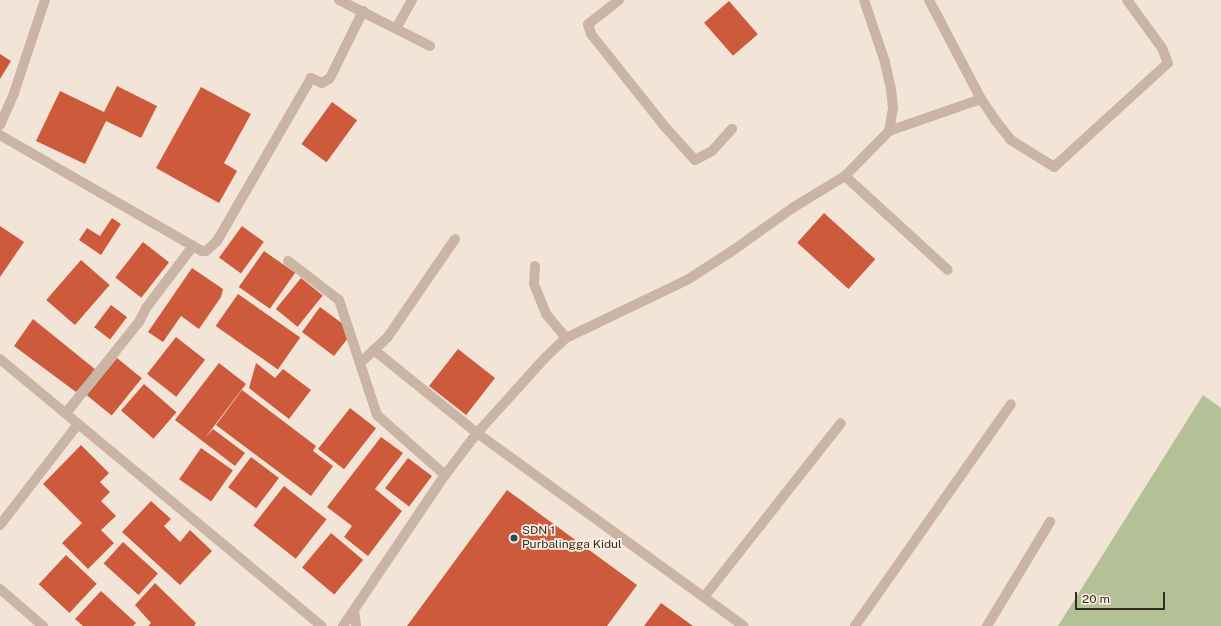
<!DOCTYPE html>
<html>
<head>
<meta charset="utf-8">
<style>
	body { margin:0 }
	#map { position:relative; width:1221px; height:626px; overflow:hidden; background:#f2e5d7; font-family:"Public Sans",sans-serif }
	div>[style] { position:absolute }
	.green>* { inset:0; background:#b4c197 }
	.building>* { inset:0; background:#cc5a3b; transform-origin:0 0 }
	.street>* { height:10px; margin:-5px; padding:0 5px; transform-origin:5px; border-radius:5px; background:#cab4a3 }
	.dots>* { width:11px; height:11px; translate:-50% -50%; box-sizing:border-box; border:2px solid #faefe3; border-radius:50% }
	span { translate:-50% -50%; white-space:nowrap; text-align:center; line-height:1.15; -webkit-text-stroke:3.5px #faefe3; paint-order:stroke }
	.poi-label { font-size:12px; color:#352a25 }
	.left { translate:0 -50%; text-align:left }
	.scale { position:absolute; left:1075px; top:592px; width:90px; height:18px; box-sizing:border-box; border:2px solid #352a25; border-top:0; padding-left:5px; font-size:12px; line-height:14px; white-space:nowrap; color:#352a25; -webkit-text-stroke:3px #faefe3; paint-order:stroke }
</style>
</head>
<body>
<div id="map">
	<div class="green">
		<div style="clip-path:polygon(1203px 395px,1221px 408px,1221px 626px,1058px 626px)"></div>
	</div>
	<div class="building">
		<div style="left:729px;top:1px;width:44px;height:33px;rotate:49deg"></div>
		<div style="clip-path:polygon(0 54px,11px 61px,0 79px)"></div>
		<div style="clip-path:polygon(117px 86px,157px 106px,141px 138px,106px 121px,85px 164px,36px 141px,60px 91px,104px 112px)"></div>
		<div style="clip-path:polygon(201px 87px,251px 114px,224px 163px,237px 171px,219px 203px,156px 168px)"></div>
		<div style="left:332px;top:102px;width:31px;height:52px;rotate:36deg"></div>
		<div style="left:824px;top:213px;width:69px;height:40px;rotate:42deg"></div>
		<div style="clip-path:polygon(112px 218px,121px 224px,101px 255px,79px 240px,87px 228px,100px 236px)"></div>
		<div style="clip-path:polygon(0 226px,24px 242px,0 277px)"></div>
		<div style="left:242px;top:226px;width:27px;height:39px;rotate:36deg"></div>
		<div style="left:143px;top:242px;width:33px;height:45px;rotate:38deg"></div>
		<div style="left:264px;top:251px;width:38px;height:44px;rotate:35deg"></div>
		<div style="left:81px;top:260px;width:38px;height:53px;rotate:41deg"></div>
		<div style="clip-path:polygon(192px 268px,223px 289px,221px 297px,199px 329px,181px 316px,163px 342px,148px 332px)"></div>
		<div style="left:301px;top:278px;width:28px;height:40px;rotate:39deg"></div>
		<div style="left:238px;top:294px;width:76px;height:39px;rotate:35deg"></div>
		<div style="left:111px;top:305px;width:20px;height:28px;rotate:37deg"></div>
		<div style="clip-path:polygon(320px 307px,343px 324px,348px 338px,334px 356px,302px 332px)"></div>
		<div style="clip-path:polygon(33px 319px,96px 370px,76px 392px,14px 346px)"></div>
		<div style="left:176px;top:337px;width:37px;height:47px;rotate:38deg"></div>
		<div style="left:458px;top:349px;width:47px;height:47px;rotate:38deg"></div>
		<div style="left:117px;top:358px;width:32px;height:48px;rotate:39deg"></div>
		<div style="clip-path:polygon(219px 363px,246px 384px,205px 438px,213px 429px,245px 453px,235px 466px,175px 420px)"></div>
		<div style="clip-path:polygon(256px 363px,275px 378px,283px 369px,311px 390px,289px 419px,249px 388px)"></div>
		<div style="left:144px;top:384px;width:43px;height:35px;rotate:41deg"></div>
		<div style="clip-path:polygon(242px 390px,316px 446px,313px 451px,333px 466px,311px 496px,216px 425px)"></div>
		<div style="left:350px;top:408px;width:33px;height:52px;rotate:38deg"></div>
		<div style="clip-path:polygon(381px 437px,403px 453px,375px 489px,402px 511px,368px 556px,344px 537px,352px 526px,327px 507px)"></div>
		<div style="clip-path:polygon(81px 445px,109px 473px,100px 482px,110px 492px,101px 501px,116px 516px,101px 530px,114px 543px,88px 569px,62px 543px,82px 523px,43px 484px)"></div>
		<div style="left:201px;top:448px;width:39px;height:38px;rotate:35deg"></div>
		<div style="left:251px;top:457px;width:35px;height:38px;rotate:37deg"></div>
		<div style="left:408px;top:458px;width:30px;height:38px;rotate:37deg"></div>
		<div style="left:284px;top:486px;width:54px;height:50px;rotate:38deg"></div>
		<div style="clip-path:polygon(507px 490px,637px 585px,607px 626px,407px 626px)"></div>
		<div style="clip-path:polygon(151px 501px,171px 519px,164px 526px,180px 542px,190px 530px,212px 551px,180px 585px,122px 532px)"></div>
		<div style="left:331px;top:533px;width:42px;height:45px;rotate:40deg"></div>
		<div style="left:123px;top:542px;width:47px;height:29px;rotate:42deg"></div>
		<div style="left:66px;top:555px;width:42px;height:40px;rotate:43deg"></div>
		<div style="clip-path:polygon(155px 583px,196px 623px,194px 626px,148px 626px,151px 623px,135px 605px)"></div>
		<div style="clip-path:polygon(101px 591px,136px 623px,133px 626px,83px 626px,75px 619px)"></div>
		<div style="clip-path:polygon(661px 603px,693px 626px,644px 626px)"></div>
	</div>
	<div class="street">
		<div style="left:339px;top:0;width:102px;rotate:26.8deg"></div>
		<div style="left:619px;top:0;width:39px;rotate:142deg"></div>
		<div style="left:588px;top:24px;width:10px;rotate:73deg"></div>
		<div style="left:591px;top:34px;width:120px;rotate:51.4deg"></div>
		<div style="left:666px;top:128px;width:43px;rotate:47.8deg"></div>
		<div style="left:695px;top:160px;width:19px;rotate:-28deg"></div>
		<div style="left:712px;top:151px;width:30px;rotate:-48deg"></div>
		<div style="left:929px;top:0;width:112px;rotate:62.3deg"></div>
		<div style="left:981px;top:99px;width:27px;rotate:56deg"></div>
		<div style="left:996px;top:121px;width:24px;rotate:52deg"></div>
		<div style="left:1011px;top:140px;width:51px;rotate:32.1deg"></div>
		<div style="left:1054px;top:167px;width:154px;rotate:-42.4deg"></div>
		<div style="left:1168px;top:63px;width:16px;rotate:-112deg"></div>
		<div style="left:1162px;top:48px;width:59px;rotate:-126.1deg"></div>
		<div style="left:397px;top:27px;width:31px;rotate:-61deg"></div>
		<div style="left:0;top:125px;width:35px;rotate:-66deg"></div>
		<div style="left:14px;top:93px;width:98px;rotate:-71.6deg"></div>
		<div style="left:889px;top:131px;width:97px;rotate:-19.2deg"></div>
		<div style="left:0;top:135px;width:233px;rotate:29.9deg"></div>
		<div style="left:202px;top:251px;width:4px"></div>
		<div style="left:206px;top:251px;width:15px;rotate:-42deg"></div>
		<div style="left:217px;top:241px;width:188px;rotate:-60deg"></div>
		<div style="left:311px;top:78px;width:12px;rotate:24deg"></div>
		<div style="left:322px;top:83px;width:9px;rotate:-32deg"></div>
		<div style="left:330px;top:78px;width:75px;rotate:-63.8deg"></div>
		<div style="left:845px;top:176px;width:139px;rotate:42.4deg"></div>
		<div style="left:288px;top:261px;width:64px;rotate:37.4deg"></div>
		<div style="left:339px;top:300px;width:121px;rotate:71.7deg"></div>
		<div style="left:377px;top:415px;width:91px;rotate:41.4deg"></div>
		<div style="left:535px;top:266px;width:18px;rotate:93deg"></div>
		<div style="left:534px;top:284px;width:32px;rotate:68deg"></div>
		<div style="left:546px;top:314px;width:31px;rotate:50deg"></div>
		<div style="left:374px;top:350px;width:132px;rotate:38.9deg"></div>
		<div style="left:477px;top:433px;width:329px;rotate:35.9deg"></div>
		<div style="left:0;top:359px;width:418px;rotate:39.7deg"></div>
		<div style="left:360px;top:363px;width:37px;rotate:-43deg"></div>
		<div style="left:387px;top:338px;width:120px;rotate:-55.5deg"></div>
		<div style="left:66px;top:413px;width:117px;rotate:-51.3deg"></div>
		<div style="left:139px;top:322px;width:16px;rotate:-63deg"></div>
		<div style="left:146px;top:308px;width:78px;rotate:-52.8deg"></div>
		<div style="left:0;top:525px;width:128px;rotate:-52.3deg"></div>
		<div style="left:0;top:589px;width:57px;rotate:40.7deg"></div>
		<div style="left:704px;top:597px;width:221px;rotate:-51.8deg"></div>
		<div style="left:354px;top:611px;width:15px;rotate:82deg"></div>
		<div style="left:343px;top:626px;width:182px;rotate:-56deg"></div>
		<div style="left:445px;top:475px;width:53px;rotate:-52.7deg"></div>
		<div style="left:477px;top:433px;width:103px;rotate:-47.8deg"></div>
		<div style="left:546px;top:357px;width:28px;rotate:-44deg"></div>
		<div style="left:566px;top:338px;width:134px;rotate:-25.6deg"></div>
		<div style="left:687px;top:280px;width:54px;rotate:-32.8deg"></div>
		<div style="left:732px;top:251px;width:76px;rotate:-35.4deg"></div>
		<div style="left:794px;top:207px;width:60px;rotate:-31.3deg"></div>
		<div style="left:845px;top:176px;width:63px;rotate:-45.6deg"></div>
		<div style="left:889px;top:131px;width:23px;rotate:-80deg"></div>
		<div style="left:893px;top:108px;width:19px;rotate:-96deg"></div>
		<div style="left:891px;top:89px;width:28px;rotate:-103deg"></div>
		<div style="left:885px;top:62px;width:65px;rotate:-108.7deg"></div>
		<div style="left:855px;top:626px;width:271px;rotate:-54.9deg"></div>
		<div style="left:987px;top:626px;width:122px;rotate:-58.8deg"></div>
	</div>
	<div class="dots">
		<div style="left:514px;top:538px;background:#195558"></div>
	</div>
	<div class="poi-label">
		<span class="left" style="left:522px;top:538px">SDN 1<br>Purbalingga Kidul</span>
	</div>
	<div class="scale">20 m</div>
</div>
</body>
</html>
